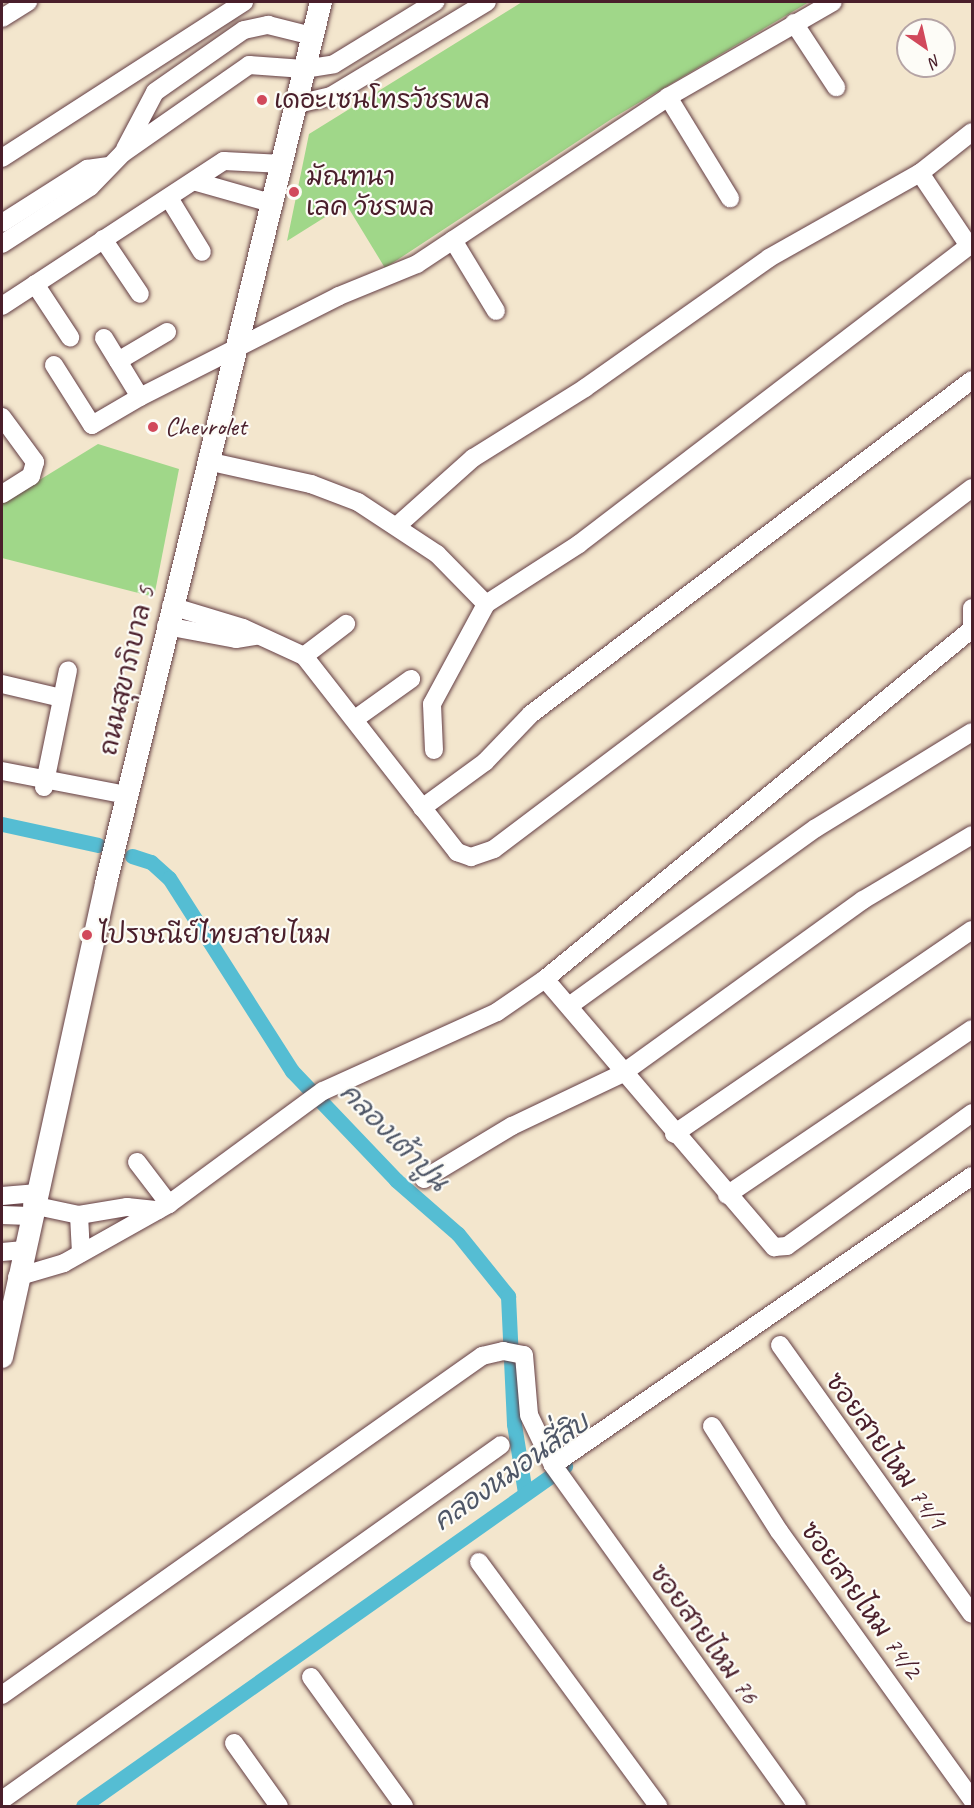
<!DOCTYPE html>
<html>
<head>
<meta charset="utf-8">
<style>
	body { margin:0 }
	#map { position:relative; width:974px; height:1808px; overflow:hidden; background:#f3e6cd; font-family:Caveat,"Playpen Sans Thai",sans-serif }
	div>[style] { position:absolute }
	.green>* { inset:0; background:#a0d789 }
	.canal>* { height:15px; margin:-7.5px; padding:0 7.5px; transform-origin:7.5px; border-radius:7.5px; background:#55bdd3 }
	.roads { filter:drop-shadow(0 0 2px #633d43) drop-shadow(0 0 2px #633d43) }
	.minor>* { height:18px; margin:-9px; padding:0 9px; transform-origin:9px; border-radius:9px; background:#fff }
	.major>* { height:22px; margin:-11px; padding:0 11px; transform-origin:11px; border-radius:11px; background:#fff }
	.dots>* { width:16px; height:16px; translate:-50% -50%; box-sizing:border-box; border:3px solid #fdfcf7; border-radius:50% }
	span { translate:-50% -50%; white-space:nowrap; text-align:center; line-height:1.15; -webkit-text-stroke:4.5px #fdfcf7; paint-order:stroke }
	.poi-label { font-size:26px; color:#4a1f2b }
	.left { translate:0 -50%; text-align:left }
	.street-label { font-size:26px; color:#4a1f2b }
	.water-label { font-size:27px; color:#4e5666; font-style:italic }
	.frame { position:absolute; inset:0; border:3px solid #4a1f2b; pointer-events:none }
	.north { position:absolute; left:896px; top:18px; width:60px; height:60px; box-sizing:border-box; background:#fdfcf7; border:2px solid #b5a4a5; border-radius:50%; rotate:146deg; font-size:16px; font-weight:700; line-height:24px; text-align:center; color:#4a1f2b }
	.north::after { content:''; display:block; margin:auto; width:21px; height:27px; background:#d1495b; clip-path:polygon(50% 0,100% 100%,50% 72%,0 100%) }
</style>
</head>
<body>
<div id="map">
	<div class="green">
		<div style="clip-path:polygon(522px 2px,809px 2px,613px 118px,385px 268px,346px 204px,287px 241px,309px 134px)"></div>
		<div style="clip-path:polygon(98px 444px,179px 469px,154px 597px,2px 558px,2px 503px)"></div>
	</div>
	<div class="canal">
		<div style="left:2px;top:824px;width:98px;rotate:12.3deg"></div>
		<div style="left:132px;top:856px;width:20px;rotate:18deg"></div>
		<div style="left:151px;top:862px;width:24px;rotate:42deg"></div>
		<div style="left:169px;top:878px;width:229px;rotate:57.5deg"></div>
		<div style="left:292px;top:1071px;width:151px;rotate:46.3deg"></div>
		<div style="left:396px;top:1180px;width:82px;rotate:41.1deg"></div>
		<div style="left:458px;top:1234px;width:80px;rotate:51.1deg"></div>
		<div style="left:508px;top:1296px;width:128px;rotate:87.3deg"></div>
		<div style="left:514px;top:1424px;width:70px;rotate:80.9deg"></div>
		<div style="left:83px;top:1806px;width:590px;rotate:-35.2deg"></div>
	</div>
	<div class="roads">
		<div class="minor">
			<div style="left:2px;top:18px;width:31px;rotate:-32deg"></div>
			<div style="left:794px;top:23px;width:77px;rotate:56.7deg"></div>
			<div style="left:668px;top:97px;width:119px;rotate:58.5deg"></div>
			<div style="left:297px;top:104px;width:35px;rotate:-13deg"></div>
			<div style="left:331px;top:96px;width:182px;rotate:-31.1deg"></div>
			<div style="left:125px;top:149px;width:64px;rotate:-62.2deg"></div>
			<div style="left:155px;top:92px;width:108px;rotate:-34.9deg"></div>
			<div style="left:244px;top:30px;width:25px;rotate:-12deg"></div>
			<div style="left:268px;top:25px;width:45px;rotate:14deg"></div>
			<div style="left:2px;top:158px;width:288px;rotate:-32.8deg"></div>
			<div style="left:920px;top:173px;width:88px;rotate:56.1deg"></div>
			<div style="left:197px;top:182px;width:80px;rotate:15.9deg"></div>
			<div style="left:169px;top:198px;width:63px;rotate:58.6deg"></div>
			<div style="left:2px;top:223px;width:101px;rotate:-32.4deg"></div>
			<div style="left:87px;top:169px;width:22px;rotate:-8deg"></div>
			<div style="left:103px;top:239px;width:66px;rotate:56.1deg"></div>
			<div style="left:453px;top:240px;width:83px;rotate:58.8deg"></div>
			<div style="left:2px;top:244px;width:105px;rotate:-32.9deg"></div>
			<div style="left:90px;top:187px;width:47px;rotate:-45.9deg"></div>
			<div style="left:123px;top:153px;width:154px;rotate:-34.9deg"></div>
			<div style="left:249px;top:65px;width:55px;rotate:4.2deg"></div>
			<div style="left:304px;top:69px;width:30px;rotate:-9deg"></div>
			<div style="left:334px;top:64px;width:119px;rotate:-31.5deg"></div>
			<div style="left:35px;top:284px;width:64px;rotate:56.6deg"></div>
			<div style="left:2px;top:306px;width:265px;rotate:-33.2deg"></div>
			<div style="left:224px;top:161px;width:59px;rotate:2.9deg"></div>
			<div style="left:104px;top:338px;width:69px;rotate:58.6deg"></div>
			<div style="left:140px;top:397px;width:223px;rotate:-26.9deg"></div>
			<div style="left:339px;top:296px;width:84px;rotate:-22.3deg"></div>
			<div style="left:417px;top:264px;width:301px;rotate:-33.6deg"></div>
			<div style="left:668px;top:97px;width:190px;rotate:-29.9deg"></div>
			<div style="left:118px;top:361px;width:57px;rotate:-30.6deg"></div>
			<div style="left:54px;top:365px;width:71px;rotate:57.7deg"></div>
			<div style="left:92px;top:425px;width:56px;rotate:-30.3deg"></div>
			<div style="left:2px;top:417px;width:56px;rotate:53.7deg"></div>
			<div style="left:35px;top:462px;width:15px;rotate:106deg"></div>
			<div style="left:31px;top:476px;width:34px;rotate:148deg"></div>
			<div style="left:207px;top:461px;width:107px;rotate:12.5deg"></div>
			<div style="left:311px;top:484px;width:50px;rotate:21deg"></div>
			<div style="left:358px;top:502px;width:95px;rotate:33.4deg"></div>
			<div style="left:437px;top:554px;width:70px;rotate:45.6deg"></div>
			<div style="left:486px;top:604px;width:111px;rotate:-32.8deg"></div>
			<div style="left:579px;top:544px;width:494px;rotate:-37.4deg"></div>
			<div style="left:398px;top:525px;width:101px;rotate:-41.8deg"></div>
			<div style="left:473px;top:458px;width:132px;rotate:-32deg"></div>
			<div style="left:585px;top:388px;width:225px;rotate:-35.2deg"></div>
			<div style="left:769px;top:258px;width:173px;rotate:-29.4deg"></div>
			<div style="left:920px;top:173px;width:66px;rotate:-38.3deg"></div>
			<div style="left:171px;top:606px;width:75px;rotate:17deg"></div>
			<div style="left:243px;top:628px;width:67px;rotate:24.7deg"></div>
			<div style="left:304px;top:656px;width:249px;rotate:52deg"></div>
			<div style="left:457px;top:852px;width:15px;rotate:20deg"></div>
			<div style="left:471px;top:857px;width:24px;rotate:-19deg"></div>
			<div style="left:494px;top:849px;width:599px;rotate:-37.06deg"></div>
			<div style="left:972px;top:608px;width:21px;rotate:90deg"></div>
			<div style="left:166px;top:626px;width:71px;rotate:10.5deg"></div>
			<div style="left:236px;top:639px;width:20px;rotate:-9deg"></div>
			<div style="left:304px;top:656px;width:53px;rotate:-37.3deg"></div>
			<div style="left:2px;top:684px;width:61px;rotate:13.3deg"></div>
			<div style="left:355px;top:719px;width:69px;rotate:-35.5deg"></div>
			<div style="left:434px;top:750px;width:46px;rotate:-92.5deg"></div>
			<div style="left:432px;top:704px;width:114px;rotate:-61.6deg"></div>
			<div style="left:2px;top:771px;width:127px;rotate:10.9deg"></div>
			<div style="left:44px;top:787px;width:119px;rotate:-78.4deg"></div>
			<div style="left:422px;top:808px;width:78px;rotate:-36.1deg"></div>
			<div style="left:485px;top:762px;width:66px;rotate:-46.2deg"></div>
			<div style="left:531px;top:714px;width:553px;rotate:-37.14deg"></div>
			<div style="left:545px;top:979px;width:353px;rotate:49.5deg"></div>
			<div style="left:774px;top:1247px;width:13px;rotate:-4deg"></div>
			<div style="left:787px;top:1246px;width:228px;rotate:-35.7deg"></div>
			<div style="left:569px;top:1006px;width:304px;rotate:-35.8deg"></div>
			<div style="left:816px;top:828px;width:183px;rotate:-31.6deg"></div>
			<div style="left:674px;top:1134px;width:361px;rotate:-34.4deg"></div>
			<div style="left:137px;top:1162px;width:53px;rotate:52.7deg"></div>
			<div style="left:424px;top:1179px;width:103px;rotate:-31.1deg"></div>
			<div style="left:512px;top:1126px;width:123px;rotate:-25.5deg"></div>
			<div style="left:623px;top:1073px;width:296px;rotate:-35.8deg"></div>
			<div style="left:863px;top:900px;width:127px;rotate:-30.8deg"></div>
			<div style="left:727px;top:1195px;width:296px;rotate:-34.1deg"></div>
			<div style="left:2px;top:1196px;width:33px;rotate:-5deg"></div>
			<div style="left:32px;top:1205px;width:48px;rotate:12deg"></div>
			<div style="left:79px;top:1215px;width:49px;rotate:-9.5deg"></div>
			<div style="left:127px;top:1207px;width:31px;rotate:6deg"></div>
			<div style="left:2px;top:1215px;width:27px;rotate:2deg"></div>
			<div style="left:79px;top:1215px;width:38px;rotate:87deg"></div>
			<div style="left:2px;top:1252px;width:22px;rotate:-5deg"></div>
			<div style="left:17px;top:1277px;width:49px;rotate:-16.6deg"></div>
			<div style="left:64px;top:1263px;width:120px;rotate:-29.3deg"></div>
			<div style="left:169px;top:1204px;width:191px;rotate:-36.3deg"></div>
			<div style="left:323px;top:1091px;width:191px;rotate:-24.4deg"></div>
			<div style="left:497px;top:1012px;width:58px;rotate:-34.5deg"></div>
			<div style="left:545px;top:979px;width:552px;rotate:-39.34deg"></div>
			<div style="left:780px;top:1345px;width:330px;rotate:54.5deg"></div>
			<div style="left:712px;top:1426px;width:125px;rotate:57.5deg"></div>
			<div style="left:779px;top:1531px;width:331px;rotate:54.3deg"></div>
			<div style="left:479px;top:1562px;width:303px;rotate:53.7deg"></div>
			<div style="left:311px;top:1677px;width:159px;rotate:54.2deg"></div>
			<div style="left:2px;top:1695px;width:588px;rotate:-35.23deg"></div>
			<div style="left:482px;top:1356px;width:22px;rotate:-13deg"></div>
			<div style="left:503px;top:1351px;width:21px;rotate:11deg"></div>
			<div style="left:524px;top:1355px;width:60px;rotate:85.2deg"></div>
			<div style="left:529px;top:1415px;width:55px;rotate:64.4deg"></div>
			<div style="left:234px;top:1743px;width:77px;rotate:54.5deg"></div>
			<div style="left:2px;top:1800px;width:612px;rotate:-35.43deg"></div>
			<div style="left:797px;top:1806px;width:419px;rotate:-125.6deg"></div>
			<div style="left:553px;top:1465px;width:509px;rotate:-34.6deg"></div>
		</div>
		<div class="major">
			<div style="left:2px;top:1357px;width:485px;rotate:-77.6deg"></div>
			<div style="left:106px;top:883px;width:907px;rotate:-76.29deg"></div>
		</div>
	</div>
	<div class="dots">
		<div style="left:262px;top:100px;background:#d1495b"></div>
		<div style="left:294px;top:192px;background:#d1495b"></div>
		<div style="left:153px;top:427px;background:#d1495b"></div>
		<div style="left:87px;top:935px;background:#d1495b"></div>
	</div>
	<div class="poi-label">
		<span class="left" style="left:274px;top:100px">เดอะเซนโทรวัชรพล</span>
		<span class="left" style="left:306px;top:192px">มัณฑนา<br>เลค วัชรพล</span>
		<span class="left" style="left:165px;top:427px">Chevrolet</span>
		<span class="left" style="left:99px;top:935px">ไปรษณีย์ไทยสายไหม</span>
	</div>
	<div class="street-label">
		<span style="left:127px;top:671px;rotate:-77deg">ถนนสุขาภิบาล 5</span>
		<span style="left:886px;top:1451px;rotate:54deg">ซอยสายไหม 74/1</span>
		<span style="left:861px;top:1600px;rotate:54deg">ซอยสายไหม 74/2</span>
		<span style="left:704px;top:1634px;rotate:54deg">ซอยสายไหม 76</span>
	</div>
	<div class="water-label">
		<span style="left:394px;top:1137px;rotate:45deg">คลองเต้าปูน</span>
		<span style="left:511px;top:1472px;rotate:-35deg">คลองหมอนสี่สิบ</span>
	</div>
	<div class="frame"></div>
	<div class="north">N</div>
</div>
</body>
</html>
